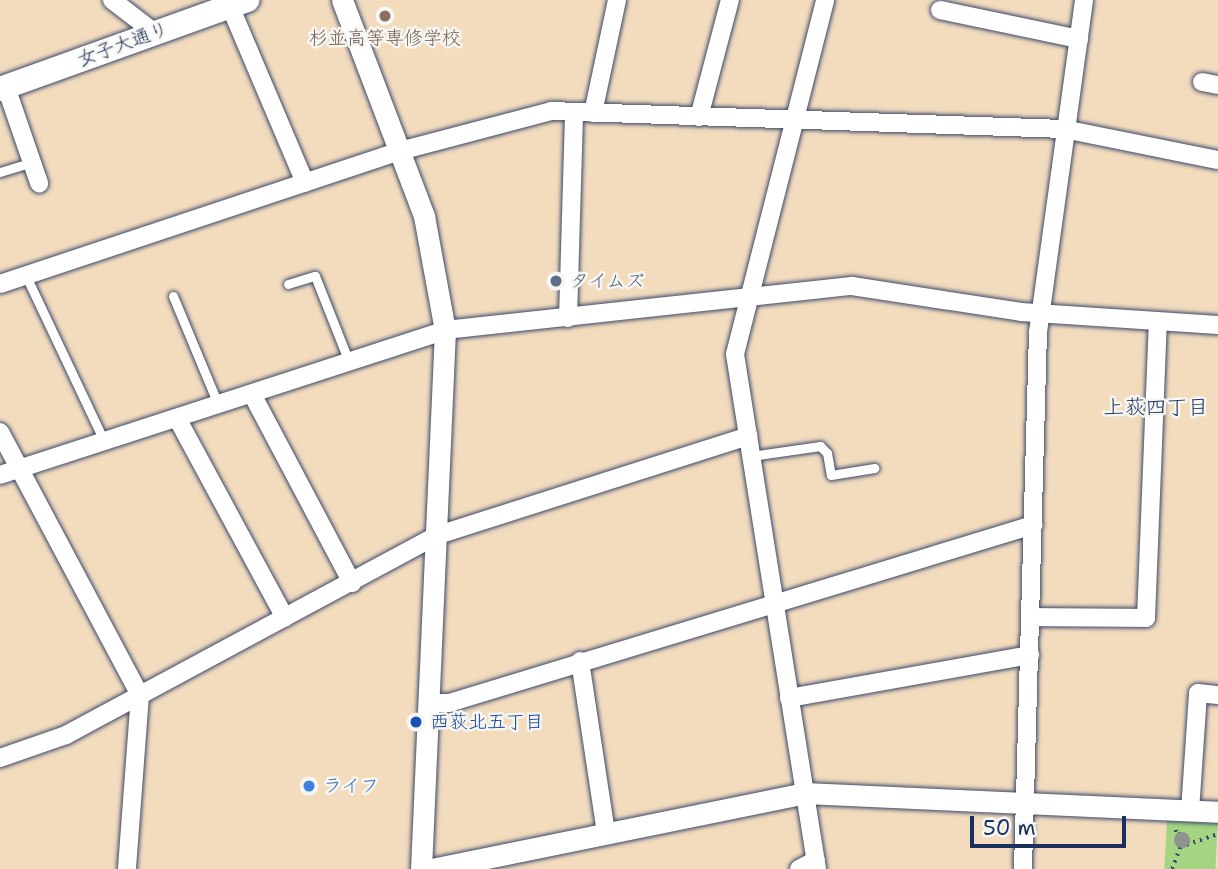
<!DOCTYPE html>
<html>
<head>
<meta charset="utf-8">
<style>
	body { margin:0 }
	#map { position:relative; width:1218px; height:869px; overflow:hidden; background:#f3dcbe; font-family:"Shantell Sans","Klee One",sans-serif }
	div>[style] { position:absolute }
	.green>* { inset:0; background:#a5d583; transform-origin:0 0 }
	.path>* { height:3.5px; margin-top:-1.75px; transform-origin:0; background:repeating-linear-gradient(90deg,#3b496c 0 2px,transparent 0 7px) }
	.roads { filter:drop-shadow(0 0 2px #3b496c) drop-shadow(0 0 2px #3b496c) }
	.service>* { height:9px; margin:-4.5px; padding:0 4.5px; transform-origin:4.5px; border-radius:4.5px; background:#fff }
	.minor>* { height:18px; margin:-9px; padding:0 9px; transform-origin:9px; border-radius:9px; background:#fff }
	.tertiary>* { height:21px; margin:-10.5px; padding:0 10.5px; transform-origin:10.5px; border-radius:10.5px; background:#fff }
	.secondary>* { height:24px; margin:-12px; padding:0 12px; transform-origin:12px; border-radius:12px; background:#fff }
	.trees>* { width:16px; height:16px; margin:-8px; border-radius:50%; background:#8f938e }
	.dots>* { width:19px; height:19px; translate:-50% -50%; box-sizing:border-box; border:4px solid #f6f6f2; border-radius:50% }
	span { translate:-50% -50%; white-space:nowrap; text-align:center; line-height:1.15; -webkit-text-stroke:5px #f6f6f2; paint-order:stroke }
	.education-label { font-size:19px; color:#785e54 }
	.street-label { font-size:19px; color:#1b2f5e }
	.service-label { font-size:19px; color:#4e5e75 }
	.left { translate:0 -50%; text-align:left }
	.transit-label { font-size:19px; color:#164399 }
	.shop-label { font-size:19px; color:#366cbe }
	.neighbourhood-label { font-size:21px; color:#1b2f5e }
	.scale { position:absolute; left:970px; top:816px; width:156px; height:32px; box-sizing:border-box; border:4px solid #1b2f5e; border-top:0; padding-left:9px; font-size:21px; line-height:24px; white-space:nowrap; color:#1b2f5e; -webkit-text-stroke:5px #f6f6f2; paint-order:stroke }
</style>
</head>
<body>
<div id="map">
	<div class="green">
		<div style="left:1167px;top:818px;width:51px;height:51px;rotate:3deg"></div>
	</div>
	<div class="path">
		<div style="left:1176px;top:830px;width:17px;rotate:77deg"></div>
		<div style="left:1178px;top:833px;width:15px;rotate:42deg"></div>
		<div style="left:1172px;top:869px;width:23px;rotate:-70deg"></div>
		<div style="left:1180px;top:847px;width:39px;rotate:-19deg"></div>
	</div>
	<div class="roads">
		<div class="service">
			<div style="left:0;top:172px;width:34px;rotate:-17deg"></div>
			<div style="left:26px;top:276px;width:183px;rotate:64.7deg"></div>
			<div style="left:288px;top:284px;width:28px;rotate:-17deg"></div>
			<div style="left:315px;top:276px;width:92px;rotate:68.4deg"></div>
			<div style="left:173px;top:296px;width:117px;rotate:67.4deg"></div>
			<div style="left:751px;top:456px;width:70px;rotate:-8.2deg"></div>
			<div style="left:820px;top:446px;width:10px;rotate:45deg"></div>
			<div style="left:827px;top:453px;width:22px;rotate:80deg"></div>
			<div style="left:831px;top:475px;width:44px;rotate:-9.2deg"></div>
		</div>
		<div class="minor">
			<div style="left:112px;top:0;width:54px;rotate:37.5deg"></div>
			<div style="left:230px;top:6px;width:192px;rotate:67deg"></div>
			<div style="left:940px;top:10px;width:142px;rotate:11.8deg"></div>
			<div style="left:1202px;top:82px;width:16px;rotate:11deg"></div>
			<div style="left:6px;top:87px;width:102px;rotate:71deg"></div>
			<div style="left:593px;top:113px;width:116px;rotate:-78deg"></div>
			<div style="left:699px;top:117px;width:121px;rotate:-75.2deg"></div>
			<div style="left:0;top:284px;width:422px;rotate:-18.4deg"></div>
			<div style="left:400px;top:151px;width:156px;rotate:-14.8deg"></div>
			<div style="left:551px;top:111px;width:513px;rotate:2.01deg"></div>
			<div style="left:1064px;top:129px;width:157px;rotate:11.4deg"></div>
			<div style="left:568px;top:318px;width:206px;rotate:-88.3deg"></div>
			<div style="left:252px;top:394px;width:214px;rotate:62.1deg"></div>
			<div style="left:177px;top:418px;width:227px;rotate:61.6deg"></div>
			<div style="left:0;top:432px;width:298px;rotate:62deg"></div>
			<div style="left:140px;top:695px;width:174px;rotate:94.3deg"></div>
			<div style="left:0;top:475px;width:468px;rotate:-18deg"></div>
			<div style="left:445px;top:330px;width:409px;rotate:-6.2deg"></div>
			<div style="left:852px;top:286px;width:171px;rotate:8.7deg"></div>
			<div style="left:1021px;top:312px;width:197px;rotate:3.8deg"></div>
			<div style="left:1032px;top:617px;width:114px;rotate:0.5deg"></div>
			<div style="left:1146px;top:618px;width:295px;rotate:-87.7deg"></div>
			<div style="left:580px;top:661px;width:173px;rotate:81.4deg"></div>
			<div style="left:789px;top:698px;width:245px;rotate:-10.1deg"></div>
			<div style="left:429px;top:703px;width:20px"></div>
			<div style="left:449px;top:703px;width:611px;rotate:-16.95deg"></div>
			<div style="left:0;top:758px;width:70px;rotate:-19.2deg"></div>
			<div style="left:66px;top:735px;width:419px;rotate:-28.3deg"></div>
			<div style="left:435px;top:536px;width:329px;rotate:-17.7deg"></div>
			<div style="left:1190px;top:811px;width:118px;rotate:-86.1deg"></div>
			<div style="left:1198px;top:693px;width:20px;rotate:6deg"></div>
			<div style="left:799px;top:869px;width:19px;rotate:-28deg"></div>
			<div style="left:817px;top:869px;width:521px;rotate:-99.05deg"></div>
			<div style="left:735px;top:354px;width:365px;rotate:-75.7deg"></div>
			<div style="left:1023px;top:869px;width:537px;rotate:-88.4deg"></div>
			<div style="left:1038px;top:332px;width:335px;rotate:-82.1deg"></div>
		</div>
		<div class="tertiary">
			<div style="left:342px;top:0;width:231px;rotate:69.2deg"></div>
			<div style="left:424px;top:216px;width:116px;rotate:79.6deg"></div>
			<div style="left:445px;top:330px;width:540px;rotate:92.55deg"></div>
			<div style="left:432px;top:869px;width:380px;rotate:-11.5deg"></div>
			<div style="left:804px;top:793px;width:414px;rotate:2.6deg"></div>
		</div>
		<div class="secondary">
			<div style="left:0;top:89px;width:263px;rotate:-19.8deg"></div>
		</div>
	</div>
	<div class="trees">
		<div style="left:1182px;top:840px"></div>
	</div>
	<div class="dots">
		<div style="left:385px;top:16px;background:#8d6e63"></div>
		<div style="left:556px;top:281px;background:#5c6f8a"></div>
		<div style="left:416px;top:722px;background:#1a4fb4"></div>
		<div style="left:309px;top:786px;background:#3f7fe0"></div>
	</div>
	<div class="education-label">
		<span style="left:385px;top:38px">杉並高等専修学校</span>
	</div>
	<div class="street-label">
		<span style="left:123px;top:44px;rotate:-20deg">女子大通り</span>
	</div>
	<div class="service-label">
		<span class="left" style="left:570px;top:281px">タイムズ</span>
	</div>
	<div class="transit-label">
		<span class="left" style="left:430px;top:722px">西荻北五丁目</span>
	</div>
	<div class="shop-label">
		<span class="left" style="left:323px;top:786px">ライフ</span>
	</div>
	<div class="neighbourhood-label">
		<span style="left:1156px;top:407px">上荻四丁目</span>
	</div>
	<div class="scale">50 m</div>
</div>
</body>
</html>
